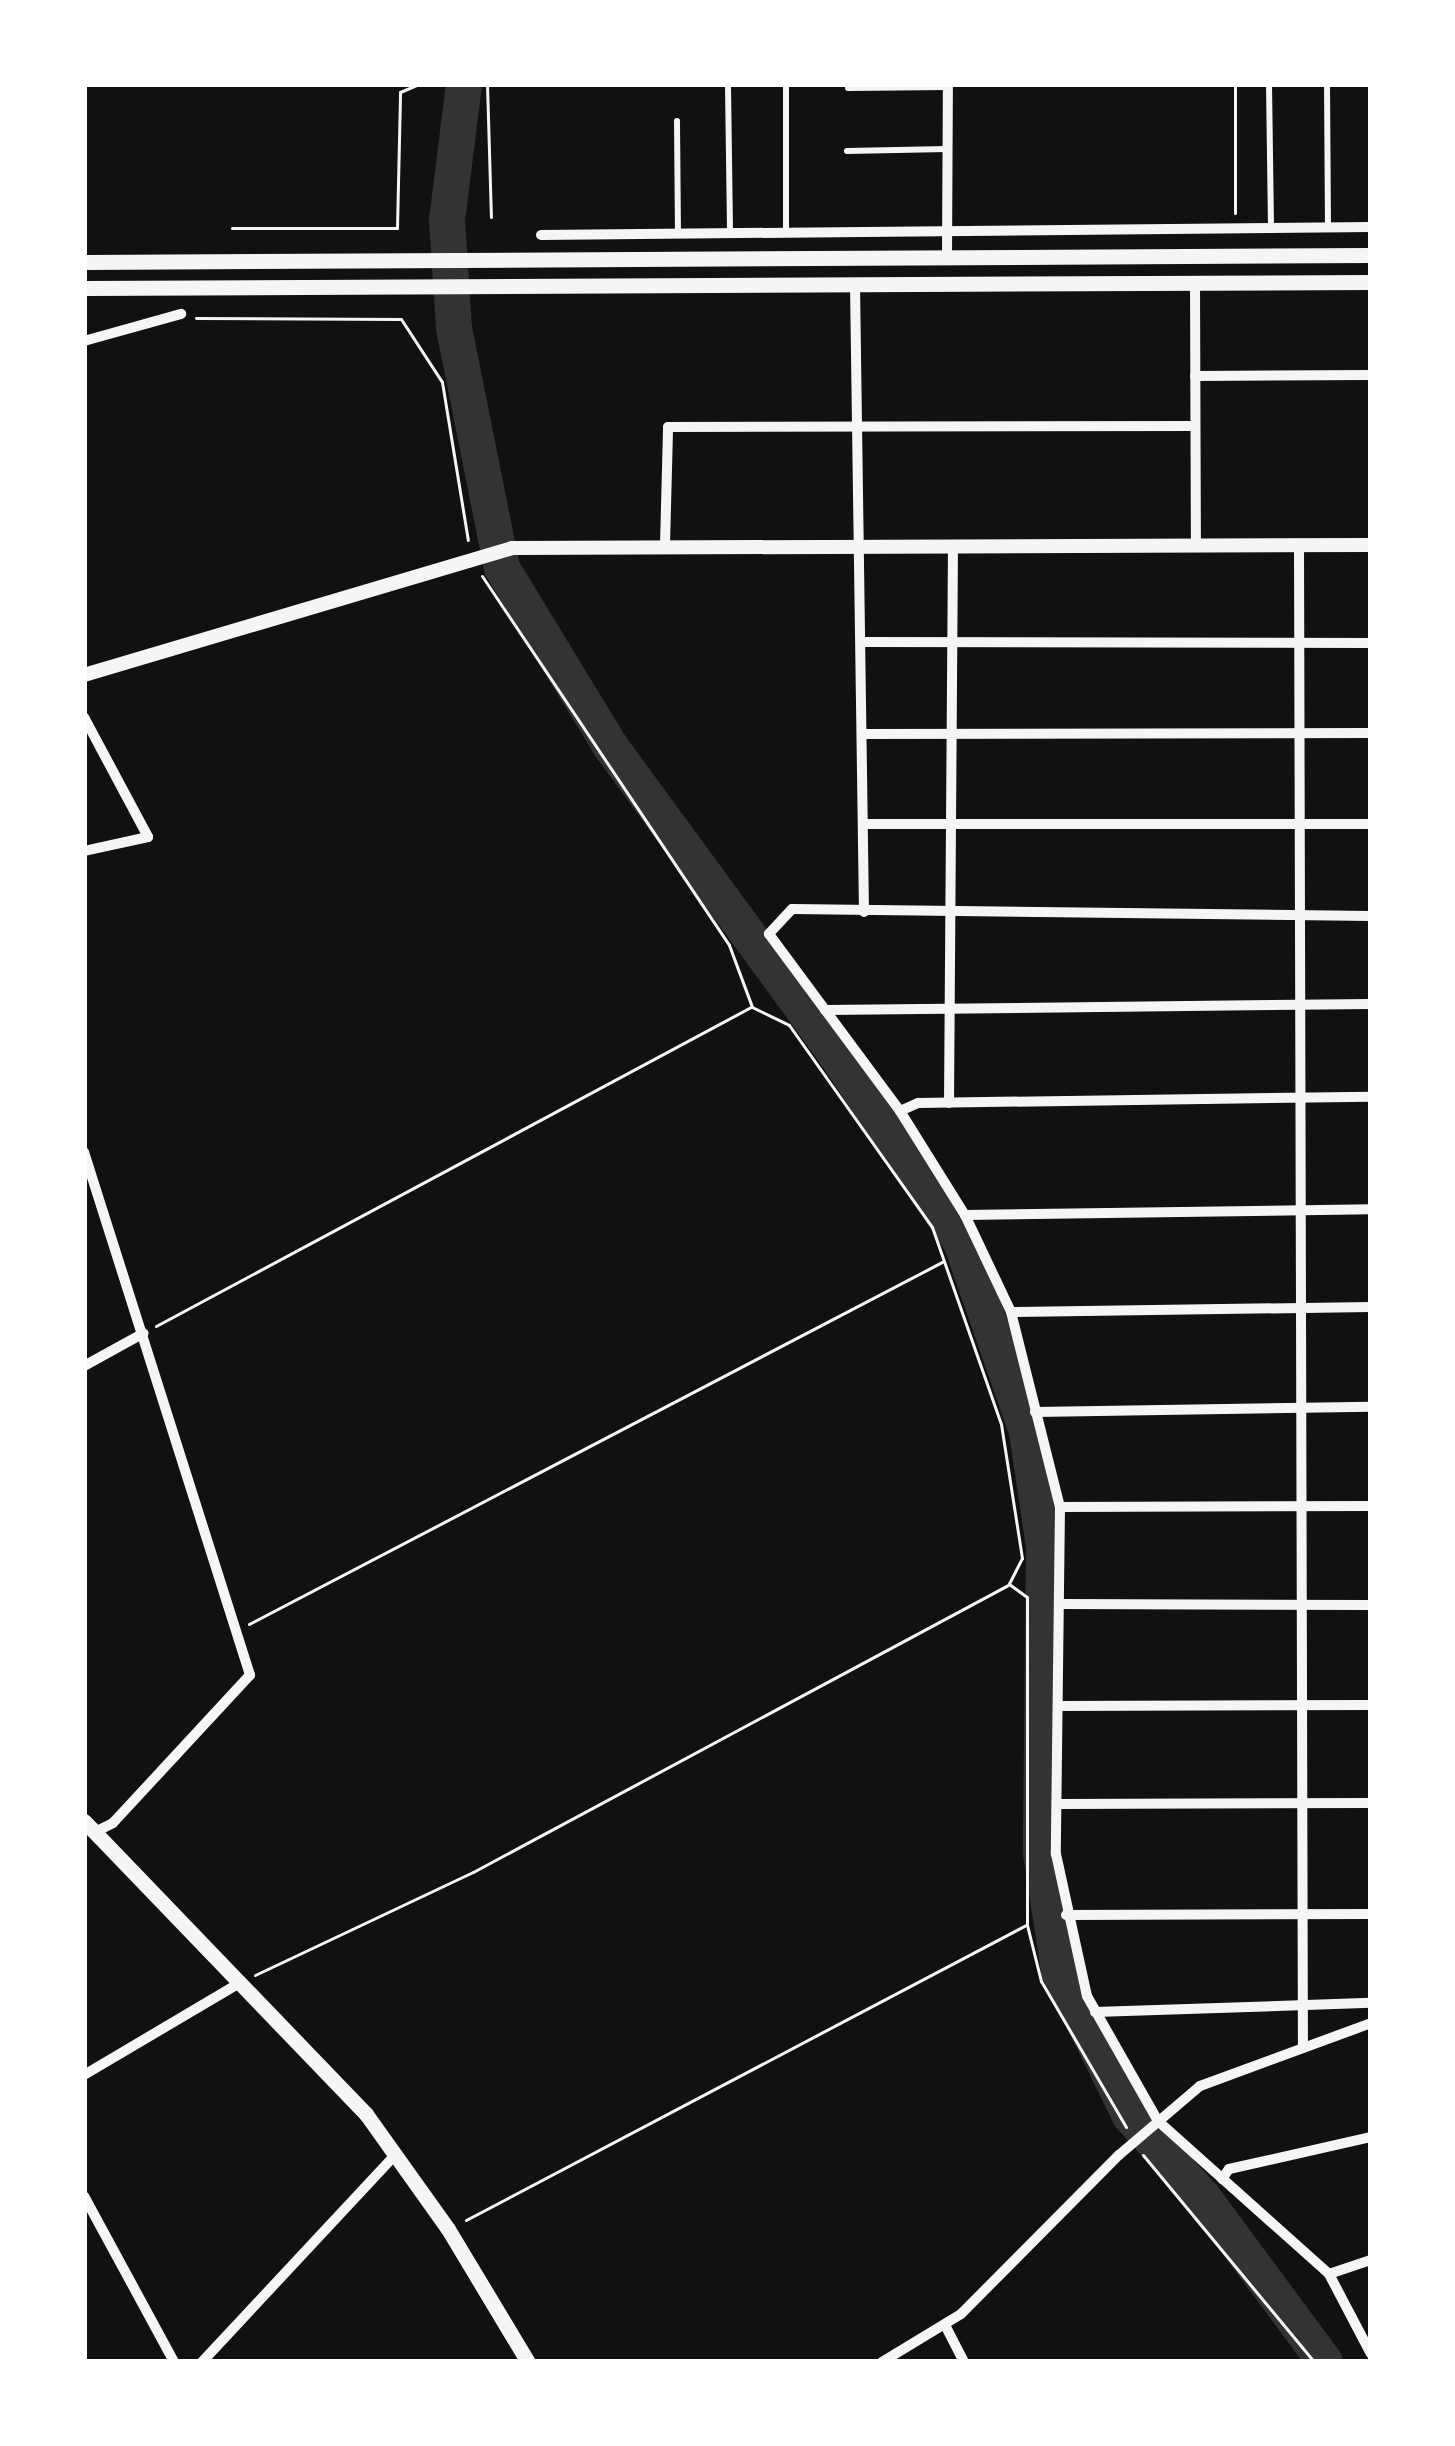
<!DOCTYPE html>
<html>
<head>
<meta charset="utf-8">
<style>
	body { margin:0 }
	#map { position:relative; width:1455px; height:2446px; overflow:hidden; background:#111; font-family:"DejaVu Sans",sans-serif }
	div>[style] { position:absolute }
	.river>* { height:36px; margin:-18px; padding:0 18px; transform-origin:18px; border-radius:18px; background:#333 }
	.path>* { height:3px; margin:-1.5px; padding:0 1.5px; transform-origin:1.5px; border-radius:1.5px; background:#f5f5f5 }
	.service>* { height:6px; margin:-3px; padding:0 3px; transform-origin:3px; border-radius:3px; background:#f5f5f5 }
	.minor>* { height:10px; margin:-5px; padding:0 5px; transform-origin:5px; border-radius:5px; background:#f5f5f5 }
	.tertiary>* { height:14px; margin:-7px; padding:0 7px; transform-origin:7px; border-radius:7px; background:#f5f5f5 }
	.secondary>* { height:15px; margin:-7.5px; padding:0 7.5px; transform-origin:7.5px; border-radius:7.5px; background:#f5f5f5 }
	span { translate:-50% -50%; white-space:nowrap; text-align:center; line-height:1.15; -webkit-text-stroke:12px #fff; paint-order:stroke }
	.frame { position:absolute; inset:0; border:87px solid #fff; pointer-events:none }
</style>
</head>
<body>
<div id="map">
	<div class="river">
		<div style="left:464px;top:84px;width:137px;rotate:97.1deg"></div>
		<div style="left:447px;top:220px;width:108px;rotate:86.3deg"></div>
		<div style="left:454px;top:328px;width:245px;rotate:78.7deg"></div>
		<div style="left:502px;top:568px;width:210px;rotate:58.7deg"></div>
		<div style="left:611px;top:747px;width:383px;rotate:53.8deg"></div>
		<div style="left:837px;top:1056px;width:224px;rotate:56.3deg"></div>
		<div style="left:961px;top:1242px;width:201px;rotate:70.8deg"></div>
		<div style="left:1027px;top:1432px;width:116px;rotate:81.6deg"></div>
		<div style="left:1044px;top:1547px;width:306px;rotate:90.6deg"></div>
		<div style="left:1041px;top:1853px;width:119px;rotate:81.3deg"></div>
		<div style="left:1059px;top:1971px;width:161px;rotate:63.9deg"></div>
		<div style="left:1130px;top:2116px;width:109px;rotate:48deg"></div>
		<div style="left:1203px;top:2197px;width:205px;rotate:53.5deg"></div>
	</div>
	<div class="path">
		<div style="left:487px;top:84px;width:133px;rotate:88.3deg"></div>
		<div style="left:1235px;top:213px;width:129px;rotate:-90deg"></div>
		<div style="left:232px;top:228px;width:165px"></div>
		<div style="left:397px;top:228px;width:136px;rotate:-88.7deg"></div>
		<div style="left:400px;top:92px;width:21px;rotate:-23deg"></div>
		<div style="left:196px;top:318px;width:205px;rotate:0.3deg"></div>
		<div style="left:401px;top:319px;width:75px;rotate:56.9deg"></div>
		<div style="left:442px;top:382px;width:160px;rotate:80.7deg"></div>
		<div style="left:482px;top:576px;width:444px;rotate:56.2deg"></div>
		<div style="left:729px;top:945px;width:66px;rotate:69.6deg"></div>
		<div style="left:752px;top:1007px;width:41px;rotate:25.9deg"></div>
		<div style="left:789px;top:1025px;width:247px;rotate:54.7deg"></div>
		<div style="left:932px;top:1227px;width:209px;rotate:70.7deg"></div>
		<div style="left:1001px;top:1424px;width:136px;rotate:81.1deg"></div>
		<div style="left:1022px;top:1558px;width:29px;rotate:117deg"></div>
		<div style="left:1009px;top:1584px;width:22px;rotate:36deg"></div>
		<div style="left:1027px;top:1597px;width:328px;rotate:90deg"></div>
		<div style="left:1027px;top:1925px;width:58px;rotate:76deg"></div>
		<div style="left:1041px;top:1981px;width:169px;rotate:59.8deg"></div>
		<div style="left:156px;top:1326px;width:675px;rotate:-28.2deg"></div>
		<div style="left:249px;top:1624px;width:782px;rotate:-27.58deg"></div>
		<div style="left:255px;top:1975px;width:241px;rotate:-25.3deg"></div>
		<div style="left:473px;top:1872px;width:607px;rotate:-28.21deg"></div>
		<div style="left:1143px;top:2155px;width:268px;rotate:50.4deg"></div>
		<div style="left:466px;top:2220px;width:633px;rotate:-27.78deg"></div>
	</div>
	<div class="service">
		<div style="left:1269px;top:84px;width:143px;rotate:89.2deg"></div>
		<div style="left:1327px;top:84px;width:143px;rotate:89.6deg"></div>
		<div style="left:786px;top:85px;width:145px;rotate:90deg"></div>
		<div style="left:728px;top:86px;width:145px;rotate:89.2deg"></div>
		<div style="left:848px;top:88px;width:100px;rotate:-0.6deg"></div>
		<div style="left:677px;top:121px;width:111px;rotate:89.5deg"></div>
		<div style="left:847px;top:151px;width:100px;rotate:-1.1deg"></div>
	</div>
	<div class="minor">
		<div style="left:541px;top:235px;width:830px;rotate:-0.55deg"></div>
		<div style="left:947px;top:257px;width:173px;rotate:-89.7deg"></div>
		<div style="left:1195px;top:282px;width:264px;rotate:89.8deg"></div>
		<div style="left:855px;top:284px;width:628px;rotate:89.18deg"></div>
		<div style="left:84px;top:341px;width:101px;rotate:-15.6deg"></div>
		<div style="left:1195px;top:376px;width:176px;rotate:-0.3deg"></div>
		<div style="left:665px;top:545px;width:118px;rotate:-88.5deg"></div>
		<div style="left:668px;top:427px;width:527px;rotate:-0.11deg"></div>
		<div style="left:1299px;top:546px;width:1502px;rotate:89.85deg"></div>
		<div style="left:863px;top:642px;width:508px;rotate:0.11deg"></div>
		<div style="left:84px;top:717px;width:136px;rotate:61.9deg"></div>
		<div style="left:148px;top:837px;width:66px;rotate:167.7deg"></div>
		<div style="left:863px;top:734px;width:508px;rotate:-0.11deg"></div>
		<div style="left:866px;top:824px;width:505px"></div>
		<div style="left:1371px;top:916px;width:579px;rotate:-179.31deg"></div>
		<div style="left:792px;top:909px;width:34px;rotate:133deg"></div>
		<div style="left:769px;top:934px;width:220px;rotate:53.5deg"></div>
		<div style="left:900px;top:1111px;width:123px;rotate:58deg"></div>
		<div style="left:965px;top:1215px;width:107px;rotate:64.6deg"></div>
		<div style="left:1011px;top:1312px;width:201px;rotate:75.9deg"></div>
		<div style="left:1060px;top:1507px;width:347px;rotate:90.7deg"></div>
		<div style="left:1056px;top:1854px;width:145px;rotate:77.7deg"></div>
		<div style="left:1087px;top:1996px;width:144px;rotate:60.4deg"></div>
		<div style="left:1158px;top:2121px;width:229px;rotate:41.8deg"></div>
		<div style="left:1329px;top:2274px;width:90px;rotate:62.3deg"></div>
		<div style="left:825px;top:1010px;width:546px;rotate:-0.63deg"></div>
		<div style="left:949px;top:1103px;width:557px;rotate:-89.59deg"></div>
		<div style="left:900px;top:1111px;width:20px;rotate:-24deg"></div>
		<div style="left:918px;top:1103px;width:453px;rotate:-0.8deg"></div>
		<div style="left:84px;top:1152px;width:549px;rotate:72.39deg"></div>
		<div style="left:250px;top:1675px;width:202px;rotate:132.8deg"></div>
		<div style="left:113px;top:1823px;width:20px;rotate:153deg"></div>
		<div style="left:965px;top:1215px;width:406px;rotate:-0.8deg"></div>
		<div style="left:1011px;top:1312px;width:360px;rotate:-0.8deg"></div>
		<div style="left:84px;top:1366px;width:68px;rotate:-28.8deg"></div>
		<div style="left:1035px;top:1412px;width:336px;rotate:-0.9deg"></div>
		<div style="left:1060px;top:1507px;width:311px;rotate:-0.2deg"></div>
		<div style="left:1061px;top:1604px;width:310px;rotate:0.2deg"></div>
		<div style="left:1059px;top:1706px;width:312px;rotate:-0.2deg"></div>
		<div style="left:1057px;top:1804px;width:314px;rotate:-0.2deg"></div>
		<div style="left:1066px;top:1915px;width:305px;rotate:-0.2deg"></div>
		<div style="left:1095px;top:2012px;width:276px;rotate:-1.9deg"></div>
		<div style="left:84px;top:2075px;width:179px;rotate:-30.6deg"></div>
		<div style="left:1222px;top:2179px;width:12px;rotate:-55deg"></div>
		<div style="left:1229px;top:2169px;width:146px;rotate:-12.7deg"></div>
		<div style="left:84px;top:2196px;width:189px;rotate:61.5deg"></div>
		<div style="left:1329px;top:2274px;width:44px;rotate:-18.4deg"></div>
		<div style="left:945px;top:2325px;width:42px;rotate:62.8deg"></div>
		<div style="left:202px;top:2362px;width:284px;rotate:-47deg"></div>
		<div style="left:882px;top:2362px;width:92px;rotate:-31.3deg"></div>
		<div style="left:961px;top:2314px;width:224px;rotate:-45.2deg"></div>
		<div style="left:1119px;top:2155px;width:106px;rotate:-40.4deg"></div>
		<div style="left:1200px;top:2086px;width:182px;rotate:-20.2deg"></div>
	</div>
	<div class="tertiary">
		<div style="left:84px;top:675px;width:446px;rotate:-16.5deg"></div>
		<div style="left:512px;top:548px;width:859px;rotate:-0.2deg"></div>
	</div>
	<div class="secondary">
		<div style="left:84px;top:262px;width:1287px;rotate:-0.31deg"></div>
		<div style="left:84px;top:288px;width:1287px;rotate:-0.27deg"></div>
		<div style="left:84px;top:1821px;width:407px;rotate:46.1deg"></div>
		<div style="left:366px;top:2114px;width:141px;rotate:54.5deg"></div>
		<div style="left:448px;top:2229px;width:155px;rotate:59deg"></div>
	</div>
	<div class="frame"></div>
</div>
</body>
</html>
